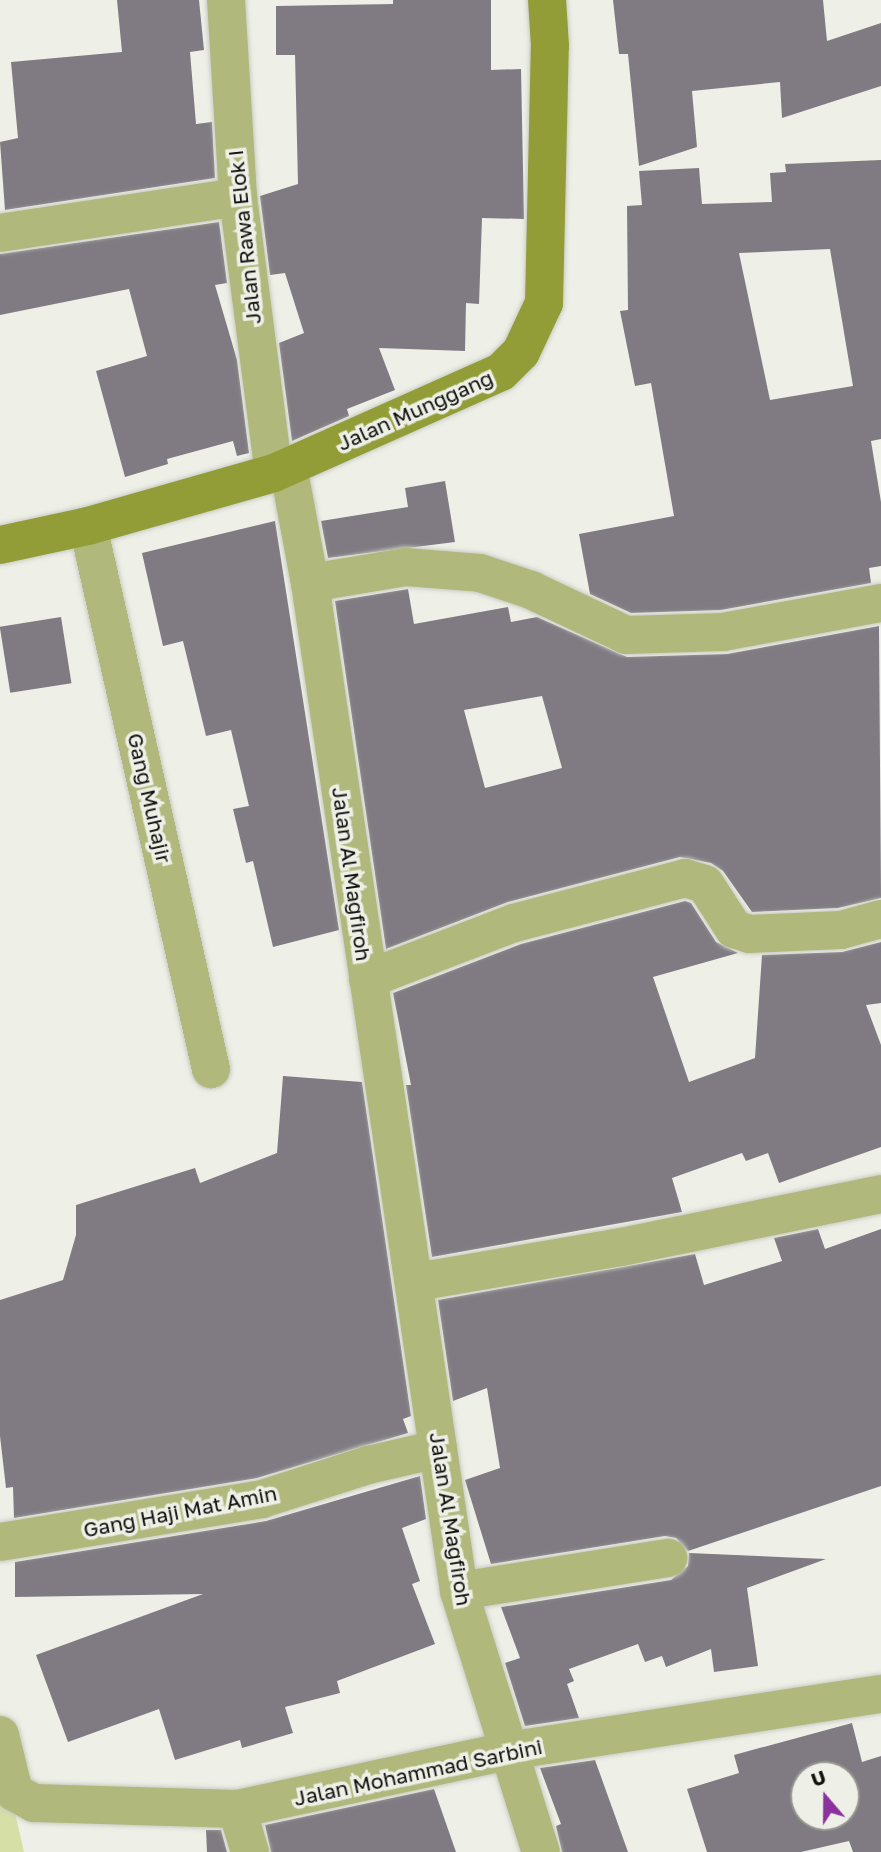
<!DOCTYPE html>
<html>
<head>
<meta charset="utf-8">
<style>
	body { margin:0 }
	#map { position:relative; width:881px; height:1852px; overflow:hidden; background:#eef0e7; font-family:"Golos Text",sans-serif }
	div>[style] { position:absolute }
	.green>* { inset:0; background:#d6dfa6 }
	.building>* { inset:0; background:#807b82; transform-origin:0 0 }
	.roads { filter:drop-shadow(0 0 2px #caccc4) drop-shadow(0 0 2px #caccc4) }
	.street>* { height:38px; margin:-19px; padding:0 19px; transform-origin:19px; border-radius:19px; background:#b0b97b }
	.secondary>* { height:38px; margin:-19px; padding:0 19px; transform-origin:19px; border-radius:19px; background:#929d38 }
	span { translate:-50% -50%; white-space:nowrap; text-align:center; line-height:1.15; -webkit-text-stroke:7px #eef0e7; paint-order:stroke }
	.street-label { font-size:21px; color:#0f0f0c }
	.north { position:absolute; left:790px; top:1761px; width:70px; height:70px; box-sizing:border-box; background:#eef0e7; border:2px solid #95968f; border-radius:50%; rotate:340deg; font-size:19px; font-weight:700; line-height:28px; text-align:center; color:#0f0f0c }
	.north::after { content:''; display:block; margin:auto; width:24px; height:32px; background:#8c329e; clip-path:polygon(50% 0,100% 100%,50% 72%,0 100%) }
</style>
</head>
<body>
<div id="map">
	<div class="green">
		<div style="clip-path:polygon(0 1747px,24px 1852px,0 1852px)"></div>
	</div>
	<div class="building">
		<div style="clip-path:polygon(117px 0,199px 0,204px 50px,190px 52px,196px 124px,212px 122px,215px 178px,5px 210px,0 142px,18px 138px,11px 62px,122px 52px)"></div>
		<div style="clip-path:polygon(393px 0,491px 0,491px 70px,521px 69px,524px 219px,482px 218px,479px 304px,466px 303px,465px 351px,379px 348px,395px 390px,347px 409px,349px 416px,292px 441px,279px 343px,304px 333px,285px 273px,270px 275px,260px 196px,298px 184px,295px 55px,276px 55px,276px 6px,393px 4px)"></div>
		<div style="clip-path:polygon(613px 0,823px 0,827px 41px,881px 23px,881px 86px,782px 118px,780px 82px,692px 91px,697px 147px,639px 166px,628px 54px,619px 54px)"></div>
		<div style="clip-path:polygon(evenodd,881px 160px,881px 439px,871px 441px,881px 502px,881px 566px,869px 568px,871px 583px,721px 610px,631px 613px,590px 594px,579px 534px,674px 516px,651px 383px,635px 386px,620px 311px,628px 310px,627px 206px,642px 205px,639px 171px,699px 168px,702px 204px,772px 202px,770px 173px,786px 172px,785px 164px,881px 160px,830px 249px,853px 386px,770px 400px,739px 253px,830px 249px)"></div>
		<div style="clip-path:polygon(219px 222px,227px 283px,215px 285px,237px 360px,249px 453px,237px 456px,233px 441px,167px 459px,168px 464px,125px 477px,96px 371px,147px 356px,129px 289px,0 315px,0 254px)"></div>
		<div style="clip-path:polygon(445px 481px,455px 542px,328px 558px,321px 521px,408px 507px,405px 488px)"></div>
		<div style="clip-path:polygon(275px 521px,339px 930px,273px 947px,253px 861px,246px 863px,233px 809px,249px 806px,231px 730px,206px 736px,183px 641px,163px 646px,142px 553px)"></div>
		<div style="clip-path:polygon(evenodd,408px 589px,414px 624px,508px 607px,511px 622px,537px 617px,627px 657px,727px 654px,879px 626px,881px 898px,838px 908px,752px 912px,723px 871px,711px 863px,680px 857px,508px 902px,386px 949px,335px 601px,408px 589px,542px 696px,562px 768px,485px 788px,464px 710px,542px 696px)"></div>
		<div style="left:61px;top:617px;width:67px;height:62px;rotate:81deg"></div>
		<div style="clip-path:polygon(685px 901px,691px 903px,716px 942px,738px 953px,653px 977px,689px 1082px,755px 1058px,762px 955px,842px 952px,881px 942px,881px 1003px,866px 1005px,881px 1045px,881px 1147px,779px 1183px,768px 1153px,746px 1161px,742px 1153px,672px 1178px,682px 1212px,432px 1257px,406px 1085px,411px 1085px,393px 993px,521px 944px)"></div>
		<div style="clip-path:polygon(283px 1076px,362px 1082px,411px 1416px,403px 1419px,408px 1433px,257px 1478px,14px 1518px,13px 1487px,6px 1488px,0 1436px,0 1300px,63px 1280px,76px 1235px,76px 1205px,195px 1168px,200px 1183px,277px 1153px)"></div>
		<div style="clip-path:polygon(818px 1229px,825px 1249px,881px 1229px,881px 1486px,688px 1551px,676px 1538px,665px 1536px,491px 1564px,465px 1480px,500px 1468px,487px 1388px,453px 1401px,438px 1300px,695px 1254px,704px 1285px,782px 1261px,774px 1238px)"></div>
		<div style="clip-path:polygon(420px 1476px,426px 1519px,402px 1528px,420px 1581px,412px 1584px,435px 1644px,337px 1681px,340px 1693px,285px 1707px,293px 1733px,242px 1748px,240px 1740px,175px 1760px,159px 1709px,68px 1742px,36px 1655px,203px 1594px,15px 1597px,15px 1562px,266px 1521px)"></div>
		<div style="clip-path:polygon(689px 1553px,826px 1559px,747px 1588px,758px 1666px,714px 1672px,711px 1649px,666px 1667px,662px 1656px,645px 1662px,638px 1644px,569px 1669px,574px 1681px,567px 1684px,579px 1718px,525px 1726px,505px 1663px,520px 1658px,501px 1607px,671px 1580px,688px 1566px)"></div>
		<div style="clip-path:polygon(evenodd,852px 1723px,862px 1762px,881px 1756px,881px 1852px,853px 1852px,849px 1841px,801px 1852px,707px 1852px,687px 1789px,739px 1773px,734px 1755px,852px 1723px,804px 1775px,846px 1775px,846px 1817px,804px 1817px,804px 1775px)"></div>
		<div style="clip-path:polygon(595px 1760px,628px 1852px,562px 1852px,556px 1826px,561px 1824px,540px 1768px)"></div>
		<div style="clip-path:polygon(434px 1789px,456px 1852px,271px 1852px,265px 1825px)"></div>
		<div style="clip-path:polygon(206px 1830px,221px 1830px,227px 1852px,207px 1852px)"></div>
	</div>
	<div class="roads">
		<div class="street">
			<div style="left:226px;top:0;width:197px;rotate:86.5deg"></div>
			<div style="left:238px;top:197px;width:278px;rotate:82.6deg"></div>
			<div style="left:0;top:233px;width:241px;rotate:-8.6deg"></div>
			<div style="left:288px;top:466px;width:119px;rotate:79.4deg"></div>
			<div style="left:310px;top:583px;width:1019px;rotate:81.59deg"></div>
			<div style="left:459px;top:1591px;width:274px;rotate:72.6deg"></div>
			<div style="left:88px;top:526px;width:557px;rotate:77.24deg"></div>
			<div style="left:310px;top:583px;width:97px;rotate:-9.5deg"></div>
			<div style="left:406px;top:567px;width:74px;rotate:4.6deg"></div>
			<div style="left:480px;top:573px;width:54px;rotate:18.4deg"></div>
			<div style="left:531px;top:590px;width:105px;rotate:25.3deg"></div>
			<div style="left:626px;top:635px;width:97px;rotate:-1.8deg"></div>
			<div style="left:723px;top:632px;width:161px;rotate:-10.4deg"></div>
			<div style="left:368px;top:979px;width:156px;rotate:-21deg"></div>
			<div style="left:514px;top:923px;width:177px;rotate:-14.7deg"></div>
			<div style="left:685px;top:878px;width:21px;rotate:17deg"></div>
			<div style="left:705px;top:884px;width:54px;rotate:57.2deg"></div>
			<div style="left:734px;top:929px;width:16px;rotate:18deg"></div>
			<div style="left:749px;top:934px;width:92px;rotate:-2.5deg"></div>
			<div style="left:841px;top:930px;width:41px;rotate:-15.4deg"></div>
			<div style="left:416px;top:1282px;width:208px;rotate:-9.7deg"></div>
			<div style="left:621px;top:1247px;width:265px;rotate:-11.5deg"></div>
			<div style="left:0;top:1542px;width:266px;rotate:-9.3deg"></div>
			<div style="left:262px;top:1499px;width:111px;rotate:-17.8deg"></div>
			<div style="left:368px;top:1465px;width:72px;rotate:-12.9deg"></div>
			<div style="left:459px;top:1591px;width:212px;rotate:-9deg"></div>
			<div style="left:0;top:1735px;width:59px;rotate:76.2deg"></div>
			<div style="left:14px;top:1792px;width:23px;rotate:29deg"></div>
			<div style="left:34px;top:1803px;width:203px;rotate:1.7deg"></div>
			<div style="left:237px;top:1809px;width:276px;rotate:-12.1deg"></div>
			<div style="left:507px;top:1751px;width:378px;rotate:-8.7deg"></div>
			<div style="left:237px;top:1809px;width:45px;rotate:73.2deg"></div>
		</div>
		<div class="secondary">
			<div style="left:0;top:545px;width:90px;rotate:-12.2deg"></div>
			<div style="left:88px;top:526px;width:193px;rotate:-15.9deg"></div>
			<div style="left:274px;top:473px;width:248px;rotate:-24deg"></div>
			<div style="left:501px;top:372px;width:28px;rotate:-45deg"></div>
			<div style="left:521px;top:352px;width:54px;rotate:-64.9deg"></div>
			<div style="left:544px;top:303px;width:257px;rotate:-88.7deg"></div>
			<div style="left:550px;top:46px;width:46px;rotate:-93.7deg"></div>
		</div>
	</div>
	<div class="street-label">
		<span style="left:244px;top:237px;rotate:-96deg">Jalan Rawa Elok I</span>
		<span style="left:415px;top:410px;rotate:-24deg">Jalan Munggang</span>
		<span style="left:150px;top:798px;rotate:77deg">Gang Muhajir</span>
		<span style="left:352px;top:874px;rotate:82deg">Jalan Al Magfiroh</span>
		<span style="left:180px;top:1511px;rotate:-11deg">Gang Haji Mat Amin</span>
		<span style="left:451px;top:1519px;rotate:81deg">Jalan Al Magfiroh</span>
		<span style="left:418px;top:1772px;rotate:-12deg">Jalan Mohammad Sarbini</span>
	</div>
	<div class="north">U</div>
</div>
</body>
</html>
